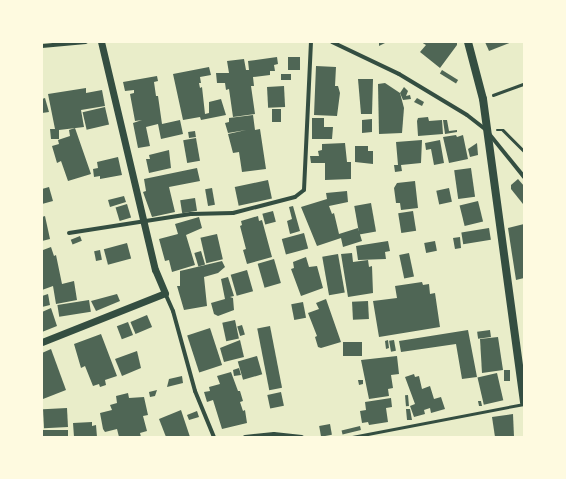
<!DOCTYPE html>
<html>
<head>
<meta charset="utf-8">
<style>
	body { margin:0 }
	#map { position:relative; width:566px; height:479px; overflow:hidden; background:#e9edc9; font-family:"DM Sans",sans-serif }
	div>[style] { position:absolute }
	.building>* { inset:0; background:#4f6655; transform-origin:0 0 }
	.path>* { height:2.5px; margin:-1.25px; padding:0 1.25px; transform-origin:1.25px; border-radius:1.25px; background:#344e41 }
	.service>* { height:3px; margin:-1.5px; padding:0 1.5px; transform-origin:1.5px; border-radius:1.5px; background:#344e41 }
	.minor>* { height:4px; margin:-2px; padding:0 2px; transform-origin:2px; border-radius:2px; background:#344e41 }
	.tertiary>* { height:7px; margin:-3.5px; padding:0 3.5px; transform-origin:3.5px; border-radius:3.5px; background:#344e41 }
	.secondary>* { height:8px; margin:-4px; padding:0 4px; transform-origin:4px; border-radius:4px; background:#344e41 }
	span { translate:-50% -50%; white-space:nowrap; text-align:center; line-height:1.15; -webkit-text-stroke:4px #fefae0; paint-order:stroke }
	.frame { position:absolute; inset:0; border:43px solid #fefae0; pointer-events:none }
</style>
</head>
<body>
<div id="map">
	<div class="building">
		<div style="clip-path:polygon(379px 42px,387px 42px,379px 46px)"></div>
		<div style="clip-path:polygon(421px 42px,457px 42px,457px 45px,440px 68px,420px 52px,426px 45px)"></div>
		<div style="clip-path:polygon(485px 42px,512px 42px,489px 51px)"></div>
		<div style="clip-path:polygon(277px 57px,278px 64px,274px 65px,275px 71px,270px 71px,270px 75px,253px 77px,254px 86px,251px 86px,255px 114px,233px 117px,229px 89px,226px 90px,225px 83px,217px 83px,216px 73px,229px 73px,227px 61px,244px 59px,246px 70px,249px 70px,248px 61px)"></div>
		<div style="left:288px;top:57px;width:12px;height:13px"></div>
		<div style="clip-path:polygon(316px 66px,336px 67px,335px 86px,338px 86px,340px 93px,337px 116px,314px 115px)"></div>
		<div style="clip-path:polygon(209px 67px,211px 75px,200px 77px,201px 83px,199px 83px,200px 88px,202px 87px,205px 114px,209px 113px,209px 102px,221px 99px,226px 115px,201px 120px,200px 117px,183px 120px,173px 74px)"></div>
		<div style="left:442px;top:70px;width:19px;height:4px;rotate:32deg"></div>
		<div style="left:281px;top:74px;width:10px;height:6px"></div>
		<div style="clip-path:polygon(157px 76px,158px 81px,154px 82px,156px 96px,158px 96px,162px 124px,180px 120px,183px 134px,161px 139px,158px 124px,146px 127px,150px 146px,138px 148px,133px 123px,142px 120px,135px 121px,130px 94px,134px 93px,134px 90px,125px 91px,123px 82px)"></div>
		<div style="clip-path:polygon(358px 79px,373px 79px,372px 114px,361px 114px)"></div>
		<div style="clip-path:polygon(385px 83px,400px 93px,404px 108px,402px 133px,379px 134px,378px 84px)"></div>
		<div style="left:284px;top:86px;width:21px;height:17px;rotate:87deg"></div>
		<div style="clip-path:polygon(404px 87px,408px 91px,406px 96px,410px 95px,411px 99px,403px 100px,400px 93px)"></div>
		<div style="clip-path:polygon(86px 88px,86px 93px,102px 90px,105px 106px,81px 110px,84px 127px,59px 130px,59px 139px,51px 139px,50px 129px,55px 129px,48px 94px)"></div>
		<div style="clip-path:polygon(45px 98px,49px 112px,42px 113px,42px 99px)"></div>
		<div style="clip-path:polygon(417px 98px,424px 102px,422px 106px,414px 102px)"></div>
		<div style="left:105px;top:107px;width:18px;height:23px;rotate:77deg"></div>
		<div style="left:272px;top:109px;width:9px;height:13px"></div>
		<div style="clip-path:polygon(253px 115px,255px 130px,260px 129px,266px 169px,242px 172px,239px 152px,233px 153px,228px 134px,246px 130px,228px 133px,225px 123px,229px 122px,229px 118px)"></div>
		<div style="clip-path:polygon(428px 117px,429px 121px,442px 120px,443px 134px,418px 136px,417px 121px,418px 118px)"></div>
		<div style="clip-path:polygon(312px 118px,324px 118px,324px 127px,333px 127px,332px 139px,312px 139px)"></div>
		<div style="clip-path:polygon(372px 119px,372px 132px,362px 133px,362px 120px)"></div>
		<div style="clip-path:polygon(443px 120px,447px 120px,449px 131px,457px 130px,457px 132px,445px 134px)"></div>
		<div style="clip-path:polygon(75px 128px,91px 174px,68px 181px,61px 161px,57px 163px,52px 146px,59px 144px,58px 140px,70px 136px,69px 130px)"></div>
		<div style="left:195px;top:131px;width:6px;height:7px;rotate:81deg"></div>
		<div style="clip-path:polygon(456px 135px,457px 137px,463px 135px,468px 159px,449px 163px,443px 137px)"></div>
		<div style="left:196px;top:138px;width:23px;height:13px;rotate:80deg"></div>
		<div style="clip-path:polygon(422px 140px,421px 163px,401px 165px,402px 171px,395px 172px,394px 165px,398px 165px,396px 142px)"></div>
		<div style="clip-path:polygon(440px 140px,444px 163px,434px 165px,431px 149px,426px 150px,425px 143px)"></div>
		<div style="clip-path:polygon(345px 143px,347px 162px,351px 162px,351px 179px,325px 180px,325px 163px,311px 163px,310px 156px,319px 156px,318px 151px,322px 150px,322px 144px)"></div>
		<div style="clip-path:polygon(477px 143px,478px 155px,470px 157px,468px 149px)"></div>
		<div style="clip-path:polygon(355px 146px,368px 146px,368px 151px,373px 151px,373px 164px,355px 162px)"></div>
		<div style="clip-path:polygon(169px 150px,171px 168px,149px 173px,146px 159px,150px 159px,149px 155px)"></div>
		<div style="clip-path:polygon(118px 157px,122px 175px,100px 179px,100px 176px,94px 177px,93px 169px,98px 168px,97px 162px)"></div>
		<div style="clip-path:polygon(197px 168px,200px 181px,169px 187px,175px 212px,152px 217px,143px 192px,146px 191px,144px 179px)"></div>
		<div style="left:471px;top:168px;width:29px;height:17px;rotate:82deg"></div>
		<div style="clip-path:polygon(518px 179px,524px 186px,523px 204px,511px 189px,511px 185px)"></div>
		<div style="left:268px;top:180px;width:19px;height:34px;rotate:78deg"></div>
		<div style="clip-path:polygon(415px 181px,418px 208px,401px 210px,400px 203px,396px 203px,394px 188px,397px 183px)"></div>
		<div style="clip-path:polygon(49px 187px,53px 201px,42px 204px,42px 189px)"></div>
		<div style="left:212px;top:188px;width:17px;height:7px;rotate:80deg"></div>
		<div style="left:449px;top:188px;width:14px;height:13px;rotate:78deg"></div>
		<div style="clip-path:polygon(347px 191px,348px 202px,329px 206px,332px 214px,334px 213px,339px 234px,358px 228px,362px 241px,343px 247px,341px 238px,317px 246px,301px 207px,327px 199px,326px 193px)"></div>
		<div style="clip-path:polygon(124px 196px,126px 202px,110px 207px,108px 200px)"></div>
		<div style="left:195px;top:198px;width:13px;height:15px;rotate:81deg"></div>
		<div style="left:478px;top:201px;width:21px;height:19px;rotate:76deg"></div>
		<div style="left:371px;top:203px;width:29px;height:17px;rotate:80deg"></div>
		<div style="left:127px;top:204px;width:14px;height:12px;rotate:73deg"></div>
		<div style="clip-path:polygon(293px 206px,300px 231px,290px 234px,287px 221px,292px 219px,289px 207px)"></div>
		<div style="left:273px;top:211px;width:11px;height:11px;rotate:75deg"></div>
		<div style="left:413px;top:211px;width:20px;height:15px;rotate:81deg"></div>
		<div style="clip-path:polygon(45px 216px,50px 239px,42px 241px,42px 217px)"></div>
		<div style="clip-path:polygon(258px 216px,259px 221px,262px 220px,272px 257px,247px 264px,243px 250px,246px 249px,240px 226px,242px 225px,241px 221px)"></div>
		<div style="clip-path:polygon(199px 217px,202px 228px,186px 235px,195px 265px,172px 272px,169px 260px,165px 261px,159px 239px,178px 234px,175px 224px)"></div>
		<div style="clip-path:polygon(524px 224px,524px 278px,516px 280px,508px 228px)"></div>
		<div style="left:489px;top:228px;width:12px;height:28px;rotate:81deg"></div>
		<div style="left:304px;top:233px;width:16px;height:23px;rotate:75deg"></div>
		<div style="left:217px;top:234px;width:26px;height:17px;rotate:77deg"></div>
		<div style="left:80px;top:236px;width:5px;height:10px;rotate:68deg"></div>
		<div style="clip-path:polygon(460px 237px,461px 248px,455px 249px,453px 238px)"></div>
		<div style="clip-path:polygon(388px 241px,390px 251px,385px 252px,386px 259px,358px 260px,356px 246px)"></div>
		<div style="left:435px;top:241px;width:10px;height:11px;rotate:79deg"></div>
		<div style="left:127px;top:243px;width:16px;height:24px;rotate:75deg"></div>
		<div style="clip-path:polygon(42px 246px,43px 250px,51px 247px,54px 256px,56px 255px,62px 284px,74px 281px,77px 300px,56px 304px,53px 286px,42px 290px)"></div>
		<div style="left:100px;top:250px;width:10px;height:6px;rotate:79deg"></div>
		<div style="left:201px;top:251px;width:14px;height:7px;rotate:73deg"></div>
		<div style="clip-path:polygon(352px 253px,353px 262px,368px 260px,369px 267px,372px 266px,373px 293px,348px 297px,341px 254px)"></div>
		<div style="left:409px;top:253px;width:24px;height:10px;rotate:78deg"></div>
		<div style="left:338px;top:254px;width:39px;height:16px;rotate:80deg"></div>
		<div style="clip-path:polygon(306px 257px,309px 267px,317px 266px,323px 288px,301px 296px,291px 269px,294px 268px,293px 262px)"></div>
		<div style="left:274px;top:259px;width:25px;height:17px;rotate:74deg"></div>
		<div style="clip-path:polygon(222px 261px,225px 267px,218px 273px,204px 277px,207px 306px,184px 310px,177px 286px,180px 286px,180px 271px)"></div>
		<div style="left:247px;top:270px;width:22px;height:17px;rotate:74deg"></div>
		<div style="clip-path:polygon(228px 277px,234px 296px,230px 297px,233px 298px,234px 310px,218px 316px,214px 314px,211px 303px,225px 299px,221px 279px)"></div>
		<div style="clip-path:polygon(422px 282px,423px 285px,429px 284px,430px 294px,435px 293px,440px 327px,379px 337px,373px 301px,397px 298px,395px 286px)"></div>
		<div style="clip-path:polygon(48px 294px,50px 305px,42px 307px,42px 296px)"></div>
		<div style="clip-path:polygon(117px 294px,120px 301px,96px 311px,91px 301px)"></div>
		<div style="clip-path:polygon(326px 299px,341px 342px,321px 348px,318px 347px,315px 337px,317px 336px,308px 313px,319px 309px,316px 303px)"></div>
		<div style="left:89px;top:300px;width:12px;height:32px;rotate:81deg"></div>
		<div style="left:368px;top:301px;width:18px;height:16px;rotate:87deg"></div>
		<div style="left:303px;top:302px;width:16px;height:12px;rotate:79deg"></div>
		<div style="clip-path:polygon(51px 308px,57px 326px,42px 332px,42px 312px)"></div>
		<div style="left:147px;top:315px;width:13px;height:18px;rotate:67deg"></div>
		<div style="left:235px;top:320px;width:19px;height:13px;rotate:78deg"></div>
		<div style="left:128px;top:322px;width:14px;height:12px;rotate:69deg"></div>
		<div style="left:242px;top:325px;width:10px;height:5px;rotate:73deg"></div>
		<div style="left:270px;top:326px;width:63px;height:13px;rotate:79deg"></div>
		<div style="left:210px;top:328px;width:39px;height:24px;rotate:72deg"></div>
		<div style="clip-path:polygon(468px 330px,477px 377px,462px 379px,456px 344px,401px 352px,399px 341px)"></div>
		<div style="left:490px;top:330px;width:7px;height:13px;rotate:82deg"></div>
		<div style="clip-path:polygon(101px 334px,117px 376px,105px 380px,106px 385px,100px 387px,99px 384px,93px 386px,85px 366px,81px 368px,74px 344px)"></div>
		<div style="clip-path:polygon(498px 337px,503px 370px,482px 373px,480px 339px)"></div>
		<div style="clip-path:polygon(240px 340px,244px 357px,224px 362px,220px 348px)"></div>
		<div style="clip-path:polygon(388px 340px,389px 348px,386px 349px,385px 341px)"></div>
		<div style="left:394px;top:340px;width:11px;height:5px;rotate:80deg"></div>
		<div style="left:343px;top:342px;width:19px;height:14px"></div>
		<div style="clip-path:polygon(51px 349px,66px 390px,43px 399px,42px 353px)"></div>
		<div style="clip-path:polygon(137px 351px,141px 368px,122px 376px,115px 359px)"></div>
		<div style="left:257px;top:356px;width:19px;height:20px;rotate:74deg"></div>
		<div style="clip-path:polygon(397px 356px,399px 374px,391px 375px,393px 388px,388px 389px,389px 396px,369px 399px,361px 360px)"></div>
		<div style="clip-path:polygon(239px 368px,241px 375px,234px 376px,233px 370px)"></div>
		<div style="left:504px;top:370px;width:6px;height:11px"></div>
		<div style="clip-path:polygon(231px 372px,238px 391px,240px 391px,243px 401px,240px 402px,243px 411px,245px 410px,247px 423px,222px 429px,213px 400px,207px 402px,204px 392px,210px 391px,209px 387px,220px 384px,217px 376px)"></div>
		<div style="left:497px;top:373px;width:28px;height:20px;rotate:77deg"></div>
		<div style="clip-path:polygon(414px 374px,415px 377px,419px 376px,422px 389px,430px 386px,434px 399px,441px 397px,445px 409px,431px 413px,430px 408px,424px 410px,425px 414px,414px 417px,410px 406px,415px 404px,405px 377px)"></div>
		<div style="clip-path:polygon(182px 376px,183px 383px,167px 387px,169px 379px)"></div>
		<div style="clip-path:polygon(358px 380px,363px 380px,363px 384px,359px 385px)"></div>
		<div style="clip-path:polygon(157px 390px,155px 396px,150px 397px,149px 392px)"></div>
		<div style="left:281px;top:392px;width:14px;height:14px;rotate:78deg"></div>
		<div style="clip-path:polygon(128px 393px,129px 398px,144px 397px,148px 415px,143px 416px,147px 431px,140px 433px,141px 437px,119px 437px,117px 429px,105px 432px,103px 429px,100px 413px,112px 410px,110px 405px,117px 403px,116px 396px)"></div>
		<div style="left:408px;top:395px;width:11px;height:3px;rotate:85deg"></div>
		<div style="clip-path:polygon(391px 398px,392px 407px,386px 408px,388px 422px,369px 425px,368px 422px,362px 423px,360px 411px,366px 410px,365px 402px)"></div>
		<div style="clip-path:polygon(478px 401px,481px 401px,482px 406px,479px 406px)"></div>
		<div style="left:67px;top:408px;width:19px;height:24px;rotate:87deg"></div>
		<div style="clip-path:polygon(406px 409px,410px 409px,412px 420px,407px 420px)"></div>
		<div style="clip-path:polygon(181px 410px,190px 437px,166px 437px,159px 419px)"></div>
		<div style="clip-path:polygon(197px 411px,199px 417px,189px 420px,187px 415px)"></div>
		<div style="clip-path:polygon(513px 414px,514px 437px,495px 437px,492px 417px)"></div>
		<div style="clip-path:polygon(92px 422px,92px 426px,96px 425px,97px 437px,74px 437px,73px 423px)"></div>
		<div style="left:330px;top:424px;width:11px;height:11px;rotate:80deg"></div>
		<div style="left:360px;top:426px;width:4px;height:19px;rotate:76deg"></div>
		<div style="left:43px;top:430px;width:25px;height:7px"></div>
	</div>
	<div class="path">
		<div style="left:493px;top:95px;width:33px;rotate:-20deg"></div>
		<div style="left:497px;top:130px;width:6px"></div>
		<div style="left:503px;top:130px;width:30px;rotate:45deg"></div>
	</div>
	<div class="service">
		<div style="left:352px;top:437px;width:175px;rotate:-10.9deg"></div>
	</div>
	<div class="minor">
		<div style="left:332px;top:42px;width:74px;rotate:25.5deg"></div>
		<div style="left:399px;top:74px;width:79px;rotate:31.1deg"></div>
		<div style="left:467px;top:115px;width:24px;rotate:38deg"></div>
		<div style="left:486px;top:130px;width:60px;rotate:51deg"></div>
		<div style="left:42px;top:46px;width:44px;rotate:-5.2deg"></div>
		<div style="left:69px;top:233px;width:123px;rotate:-8.9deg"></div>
		<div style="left:191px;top:214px;width:42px;rotate:-1.4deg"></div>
		<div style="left:233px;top:213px;width:64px;rotate:-14.5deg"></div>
		<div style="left:295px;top:197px;width:11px;rotate:-38deg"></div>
		<div style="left:304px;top:190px;width:148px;rotate:-87.3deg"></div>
		<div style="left:165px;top:293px;width:20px;rotate:66deg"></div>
		<div style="left:173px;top:311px;width:83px;rotate:74.6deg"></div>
		<div style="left:195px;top:391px;width:50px;rotate:67.6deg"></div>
		<div style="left:245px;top:437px;width:29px;rotate:-6deg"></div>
		<div style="left:274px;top:434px;width:28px;rotate:6deg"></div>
	</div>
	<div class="tertiary">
		<div style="left:42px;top:342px;width:132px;rotate:-21.7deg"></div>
		<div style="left:165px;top:293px;width:25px;rotate:-113deg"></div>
		<div style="left:155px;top:270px;width:234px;rotate:-103.3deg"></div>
	</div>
	<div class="secondary">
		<div style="left:468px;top:42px;width:59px;rotate:75.3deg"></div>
		<div style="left:483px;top:99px;width:306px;rotate:82.3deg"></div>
	</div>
	<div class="frame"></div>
</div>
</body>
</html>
